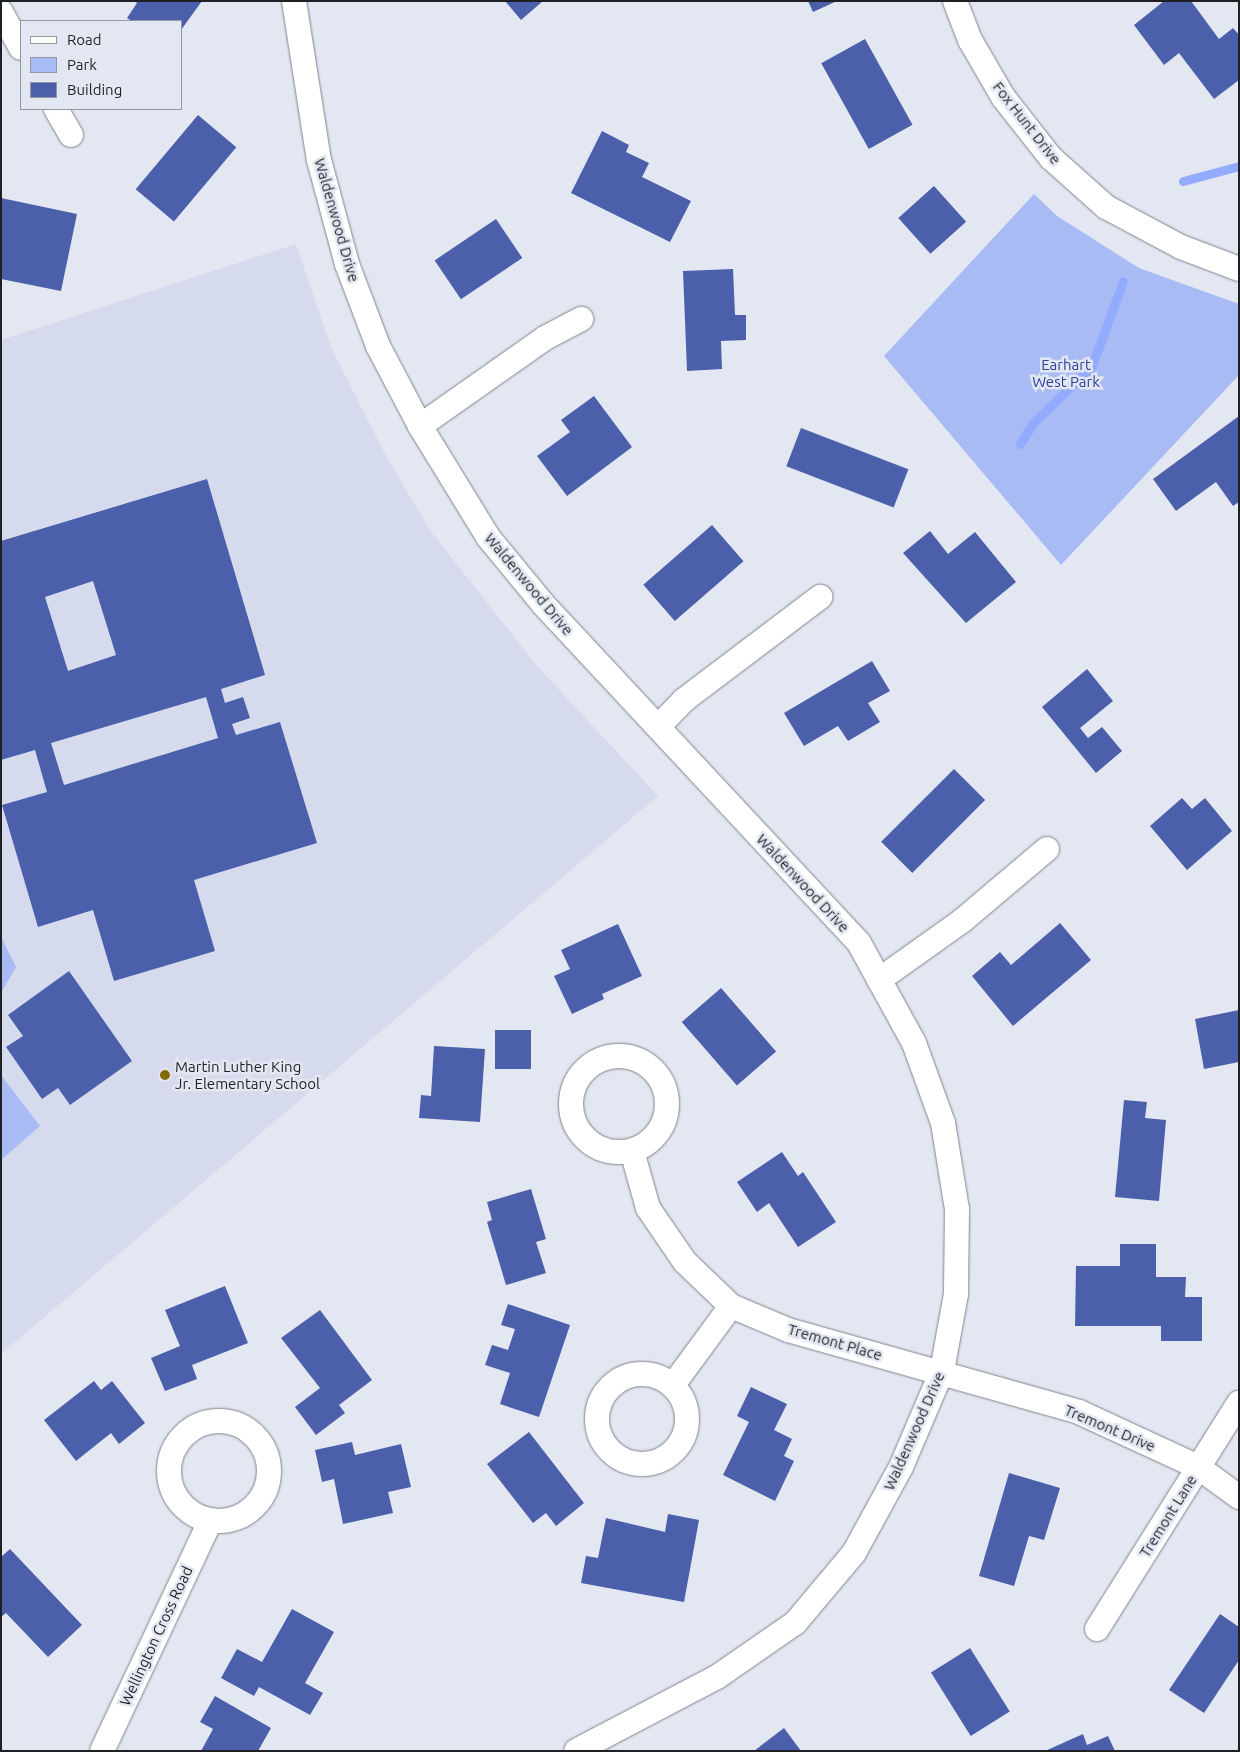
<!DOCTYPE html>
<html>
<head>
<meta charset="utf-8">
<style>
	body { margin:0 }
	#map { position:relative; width:1240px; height:1752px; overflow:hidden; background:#e3e7f2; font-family:Ubuntu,sans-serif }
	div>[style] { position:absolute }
	.built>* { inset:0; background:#d5dbed }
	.green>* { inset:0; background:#a9bbf5 }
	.stream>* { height:9px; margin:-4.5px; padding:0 4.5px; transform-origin:4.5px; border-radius:4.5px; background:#92abfe }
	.building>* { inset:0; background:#4b5fab; transform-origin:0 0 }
	.roads { filter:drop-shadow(0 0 1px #81848e) drop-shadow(0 0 1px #81848e) }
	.street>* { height:24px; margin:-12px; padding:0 12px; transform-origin:12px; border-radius:12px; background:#fff }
	.street>.ring { margin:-12px; padding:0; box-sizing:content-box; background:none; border:24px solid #fff; border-radius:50% }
	.dots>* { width:14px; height:14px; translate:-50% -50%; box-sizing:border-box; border:2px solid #e3e7f2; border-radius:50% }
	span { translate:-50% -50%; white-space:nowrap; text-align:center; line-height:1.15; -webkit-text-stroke:5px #e3e7f2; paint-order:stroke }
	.street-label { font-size:15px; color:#1f2024 }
	.park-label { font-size:15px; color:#2f419e }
	.poi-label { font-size:15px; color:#1f2024 }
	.left { translate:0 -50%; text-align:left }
	.frame { position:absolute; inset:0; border:2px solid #1f2024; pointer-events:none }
	.legend { position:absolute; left:20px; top:20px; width:162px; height:90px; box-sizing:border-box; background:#e3e7f2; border:1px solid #9597a0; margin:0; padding:6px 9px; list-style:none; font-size:15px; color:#1f2024 }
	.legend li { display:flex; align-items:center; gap:10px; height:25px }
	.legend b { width:25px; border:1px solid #9597a0 }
</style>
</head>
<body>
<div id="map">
	<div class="built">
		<div style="clip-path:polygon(296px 244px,331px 347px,384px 452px,429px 529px,537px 666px,658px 796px,1px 1354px,1px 340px)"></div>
	</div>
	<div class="green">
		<div style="clip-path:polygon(1034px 194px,1057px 216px,1139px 268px,1239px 304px,1239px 375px,1061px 565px,884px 356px)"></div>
		<div style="clip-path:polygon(1px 937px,16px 967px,1px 993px)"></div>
		<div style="clip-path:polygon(1px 1075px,40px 1126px,1px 1160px)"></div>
	</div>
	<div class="stream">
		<div style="left:1183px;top:181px;width:58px;rotate:-15deg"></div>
		<div style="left:1020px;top:444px;width:25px;rotate:-58deg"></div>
		<div style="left:1033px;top:423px;width:82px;rotate:-44deg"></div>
		<div style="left:1092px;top:366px;width:90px;rotate:-70deg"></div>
	</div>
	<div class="building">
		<div style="clip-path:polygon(134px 1px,202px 1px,181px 30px,181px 21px,132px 21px,127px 18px,137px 3px)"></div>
		<div style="clip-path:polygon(505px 1px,543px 1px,521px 20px)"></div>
		<div style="clip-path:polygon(808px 1px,837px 1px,813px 12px)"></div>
		<div style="clip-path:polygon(1164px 1px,1191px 1px,1219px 39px,1233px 28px,1239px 35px,1239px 80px,1214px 99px,1179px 53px,1164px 65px,1134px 25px)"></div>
		<div style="left:865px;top:39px;width:98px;height:50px;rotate:61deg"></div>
		<div style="left:198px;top:115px;width:50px;height:97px;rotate:40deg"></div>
		<div style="clip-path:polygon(602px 131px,629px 145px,626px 152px,649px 163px,642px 177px,691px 201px,670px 242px,571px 193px)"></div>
		<div style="left:934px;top:186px;width:48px;height:48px;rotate:48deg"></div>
		<div style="clip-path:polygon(1px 198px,77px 214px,61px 291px,1px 279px)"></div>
		<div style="left:496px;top:219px;width:47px;height:74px;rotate:56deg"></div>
		<div style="clip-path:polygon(733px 269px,735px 315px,746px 315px,746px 340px,721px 341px,722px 369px,687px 371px,683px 271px)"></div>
		<div style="clip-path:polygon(594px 396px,632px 447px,567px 496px,537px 456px,570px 432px,561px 420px)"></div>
		<div style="clip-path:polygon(1239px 416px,1239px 502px,1233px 506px,1216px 482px,1176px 511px,1153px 479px)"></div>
		<div style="left:801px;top:428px;width:115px;height:41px;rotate:21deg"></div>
		<div style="clip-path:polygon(evenodd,207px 479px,265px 675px,221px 689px,225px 703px,243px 697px,250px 718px,232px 724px,236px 735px,280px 722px,317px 843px,194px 880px,215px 951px,114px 981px,93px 910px,38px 927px,2px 805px,47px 792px,35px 750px,1px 760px,1px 541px,207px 479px,93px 581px,116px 655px,68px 671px,45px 597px,93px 581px,207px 479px,206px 697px,218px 738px,64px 785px,51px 743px,206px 697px)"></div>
		<div style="left:712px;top:525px;width:48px;height:91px;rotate:49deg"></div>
		<div style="clip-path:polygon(930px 531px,948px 554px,975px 532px,1016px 582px,966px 623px,903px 553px)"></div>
		<div style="clip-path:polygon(872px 661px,890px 691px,868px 703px,880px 722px,848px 741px,838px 726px,804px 746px,784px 713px)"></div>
		<div style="clip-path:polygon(1087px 669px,1113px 701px,1080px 728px,1088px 738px,1102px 727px,1122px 751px,1096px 773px,1042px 707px)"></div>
		<div style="left:954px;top:769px;width:44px;height:103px;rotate:45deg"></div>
		<div style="clip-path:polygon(1182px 798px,1192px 809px,1205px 798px,1232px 831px,1187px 870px,1150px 826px)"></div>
		<div style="clip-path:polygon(1060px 923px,1091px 960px,1013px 1026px,972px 976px,1000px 952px,1011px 965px)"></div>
		<div style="clip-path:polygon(618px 924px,642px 976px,602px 994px,604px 999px,572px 1014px,554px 976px,570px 969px,561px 950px)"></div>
		<div style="clip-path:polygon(69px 971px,132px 1061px,70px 1105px,58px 1088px,42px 1099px,6px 1047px,23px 1036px,8px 1015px)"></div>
		<div style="left:721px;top:988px;width:84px;height:52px;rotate:49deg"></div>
		<div style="clip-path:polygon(1239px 1010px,1239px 1062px,1204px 1069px,1195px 1019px)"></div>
		<div style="left:531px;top:1030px;width:39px;height:36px;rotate:90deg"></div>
		<div style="clip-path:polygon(434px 1046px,485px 1049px,480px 1122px,419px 1118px,421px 1095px,431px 1096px)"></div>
		<div style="clip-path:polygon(1124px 1100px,1147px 1102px,1145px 1118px,1166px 1120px,1159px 1201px,1115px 1197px)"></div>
		<div style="clip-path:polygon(782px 1152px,798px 1176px,803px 1172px,836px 1222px,798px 1247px,769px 1203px,757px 1212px,737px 1182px)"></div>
		<div style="clip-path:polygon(531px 1189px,546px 1239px,536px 1242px,546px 1273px,506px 1285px,487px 1222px,492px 1220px,487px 1202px)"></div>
		<div style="clip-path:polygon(1120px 1244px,1156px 1244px,1156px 1277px,1186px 1277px,1185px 1297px,1202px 1297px,1202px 1341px,1161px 1341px,1161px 1326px,1075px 1326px,1076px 1266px,1120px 1266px)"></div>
		<div style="clip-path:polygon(225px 1286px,248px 1343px,192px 1365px,197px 1379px,165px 1391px,151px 1358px,180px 1346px,165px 1310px)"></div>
		<div style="clip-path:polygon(508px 1304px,570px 1325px,539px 1417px,500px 1404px,510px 1373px,485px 1365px,492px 1345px,508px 1350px,515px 1329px,501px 1325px)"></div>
		<div style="clip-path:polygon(320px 1310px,372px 1380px,339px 1405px,345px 1413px,316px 1435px,295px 1407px,320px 1388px,281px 1338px)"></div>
		<div style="clip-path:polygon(94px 1381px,101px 1390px,112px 1381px,145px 1423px,119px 1444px,111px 1433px,76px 1461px,44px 1420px)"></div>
		<div style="clip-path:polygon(751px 1387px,787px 1404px,774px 1430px,792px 1439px,784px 1456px,794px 1461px,775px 1501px,723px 1475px,749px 1422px,737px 1416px)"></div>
		<div style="clip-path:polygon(529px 1432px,584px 1503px,556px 1526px,546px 1513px,533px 1523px,487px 1464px)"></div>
		<div style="clip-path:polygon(352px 1442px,355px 1455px,401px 1444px,411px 1487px,388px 1492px,393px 1513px,343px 1524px,334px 1479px,322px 1482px,315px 1450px)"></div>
		<div style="clip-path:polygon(1009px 1473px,1060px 1488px,1044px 1540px,1029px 1536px,1014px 1586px,979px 1576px)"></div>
		<div style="clip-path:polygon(668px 1514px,699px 1520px,684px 1602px,581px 1583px,586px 1556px,598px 1558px,606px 1518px,665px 1532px)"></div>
		<div style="clip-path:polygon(10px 1549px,82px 1625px,48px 1657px,6px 1613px,1px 1617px,1px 1557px)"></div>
		<div style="clip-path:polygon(292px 1609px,334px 1632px,305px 1683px,323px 1693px,310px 1715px,259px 1687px,254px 1696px,221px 1678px,237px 1649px,262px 1662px)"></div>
		<div style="clip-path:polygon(1220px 1614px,1239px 1627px,1239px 1660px,1204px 1713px,1169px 1690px)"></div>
		<div style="left:970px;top:1648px;width:75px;height:46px;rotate:58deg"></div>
		<div style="clip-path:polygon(215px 1696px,271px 1728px,258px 1751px,201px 1751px,213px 1729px,200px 1722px)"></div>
		<div style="clip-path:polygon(784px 1728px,801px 1751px,754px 1751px)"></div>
		<div style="clip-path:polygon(1083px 1734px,1087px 1745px,1108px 1736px,1115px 1751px,1045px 1751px)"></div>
	</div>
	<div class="roads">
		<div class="street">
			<div style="left:294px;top:1px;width:161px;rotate:81.1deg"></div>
			<div style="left:319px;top:160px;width:108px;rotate:74.9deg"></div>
			<div style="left:347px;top:264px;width:88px;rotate:69.3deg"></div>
			<div style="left:378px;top:346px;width:90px;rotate:62.3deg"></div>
			<div style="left:420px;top:426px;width:130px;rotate:58.5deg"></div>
			<div style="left:488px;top:537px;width:87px;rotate:50.6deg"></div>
			<div style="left:543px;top:604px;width:463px;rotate:47deg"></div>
			<div style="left:859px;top:943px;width:114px;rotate:61.2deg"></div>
			<div style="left:914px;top:1043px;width:85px;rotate:70.1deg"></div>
			<div style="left:943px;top:1123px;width:87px;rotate:80.8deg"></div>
			<div style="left:957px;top:1209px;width:85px;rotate:90.7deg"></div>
			<div style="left:956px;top:1294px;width:78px;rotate:100.3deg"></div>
			<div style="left:942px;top:1371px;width:104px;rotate:113.1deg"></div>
			<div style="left:901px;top:1467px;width:98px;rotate:118.7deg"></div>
			<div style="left:854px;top:1553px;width:92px;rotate:130.1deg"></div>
			<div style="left:795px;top:1623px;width:95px;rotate:145.3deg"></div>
			<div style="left:717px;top:1677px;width:159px;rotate:152.3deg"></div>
			<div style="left:955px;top:1px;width:42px;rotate:69deg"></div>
			<div style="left:970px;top:40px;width:66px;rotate:59.9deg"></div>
			<div style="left:1003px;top:97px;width:78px;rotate:51.8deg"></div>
			<div style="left:1051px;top:158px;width:74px;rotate:41.7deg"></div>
			<div style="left:1106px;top:207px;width:85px;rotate:28.1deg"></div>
			<div style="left:1181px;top:247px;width:62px;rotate:20.8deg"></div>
			<div style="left:1px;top:12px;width:41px;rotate:60.9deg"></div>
			<div style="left:56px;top:109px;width:30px;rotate:60deg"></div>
			<div style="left:420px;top:426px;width:153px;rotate:-35.1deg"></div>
			<div style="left:545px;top:338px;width:41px;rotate:-27.8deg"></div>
			<div style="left:658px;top:727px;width:37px;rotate:-46deg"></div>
			<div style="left:684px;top:700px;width:171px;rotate:-37.1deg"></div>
			<div style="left:879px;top:980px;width:103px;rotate:-35.5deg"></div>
			<div style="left:963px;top:920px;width:110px;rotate:-40.2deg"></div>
			<div class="ring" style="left:571px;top:1056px;width:72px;height:72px"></div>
			<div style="left:632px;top:1151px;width:59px;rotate:74.3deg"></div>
			<div style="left:648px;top:1208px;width:65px;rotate:55.6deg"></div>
			<div style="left:685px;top:1262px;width:64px;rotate:43.7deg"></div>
			<div style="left:731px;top:1306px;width:62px;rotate:22.8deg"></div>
			<div style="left:788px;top:1330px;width:302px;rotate:15.7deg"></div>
			<div style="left:1079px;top:1412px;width:131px;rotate:24.8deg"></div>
			<div style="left:1198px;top:1467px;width:51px;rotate:36.2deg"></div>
			<div class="ring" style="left:597px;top:1374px;width:66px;height:66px"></div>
			<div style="left:673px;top:1385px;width:98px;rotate:-53.7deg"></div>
			<div class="ring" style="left:169px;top:1421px;width:76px;height:76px"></div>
			<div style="left:1097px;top:1629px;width:267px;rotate:-57.9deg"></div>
			<div style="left:102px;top:1751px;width:254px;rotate:-64.8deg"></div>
		</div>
	</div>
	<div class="dots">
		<div style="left:165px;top:1075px;background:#856903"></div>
	</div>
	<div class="street-label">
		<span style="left:1027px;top:123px;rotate:52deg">Fox Hunt Drive</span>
		<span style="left:337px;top:220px;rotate:74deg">Waldenwood Drive</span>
		<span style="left:529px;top:584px;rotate:50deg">Waldenwood Drive</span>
		<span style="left:803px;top:883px;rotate:47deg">Waldenwood Drive</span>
		<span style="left:835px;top:1342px;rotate:16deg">Tremont Place</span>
		<span style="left:1110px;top:1428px;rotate:23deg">Tremont Drive</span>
		<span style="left:914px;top:1431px;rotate:-66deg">Waldenwood Drive</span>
		<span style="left:1168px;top:1516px;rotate:-58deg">Tremont Lane</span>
		<span style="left:156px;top:1636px;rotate:-65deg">Wellington Cross Road</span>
	</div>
	<div class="park-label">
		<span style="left:1066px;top:373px">Earhart<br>West Park</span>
	</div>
	<div class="poi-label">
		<span class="left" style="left:175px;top:1075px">Martin Luther King<br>Jr. Elementary School</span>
	</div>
	<div class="frame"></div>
	<ul class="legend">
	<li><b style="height:6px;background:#fff"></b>Road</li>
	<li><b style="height:14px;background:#a9bbf5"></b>Park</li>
	<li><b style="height:14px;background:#4b5fab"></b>Building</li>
	</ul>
</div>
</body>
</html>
